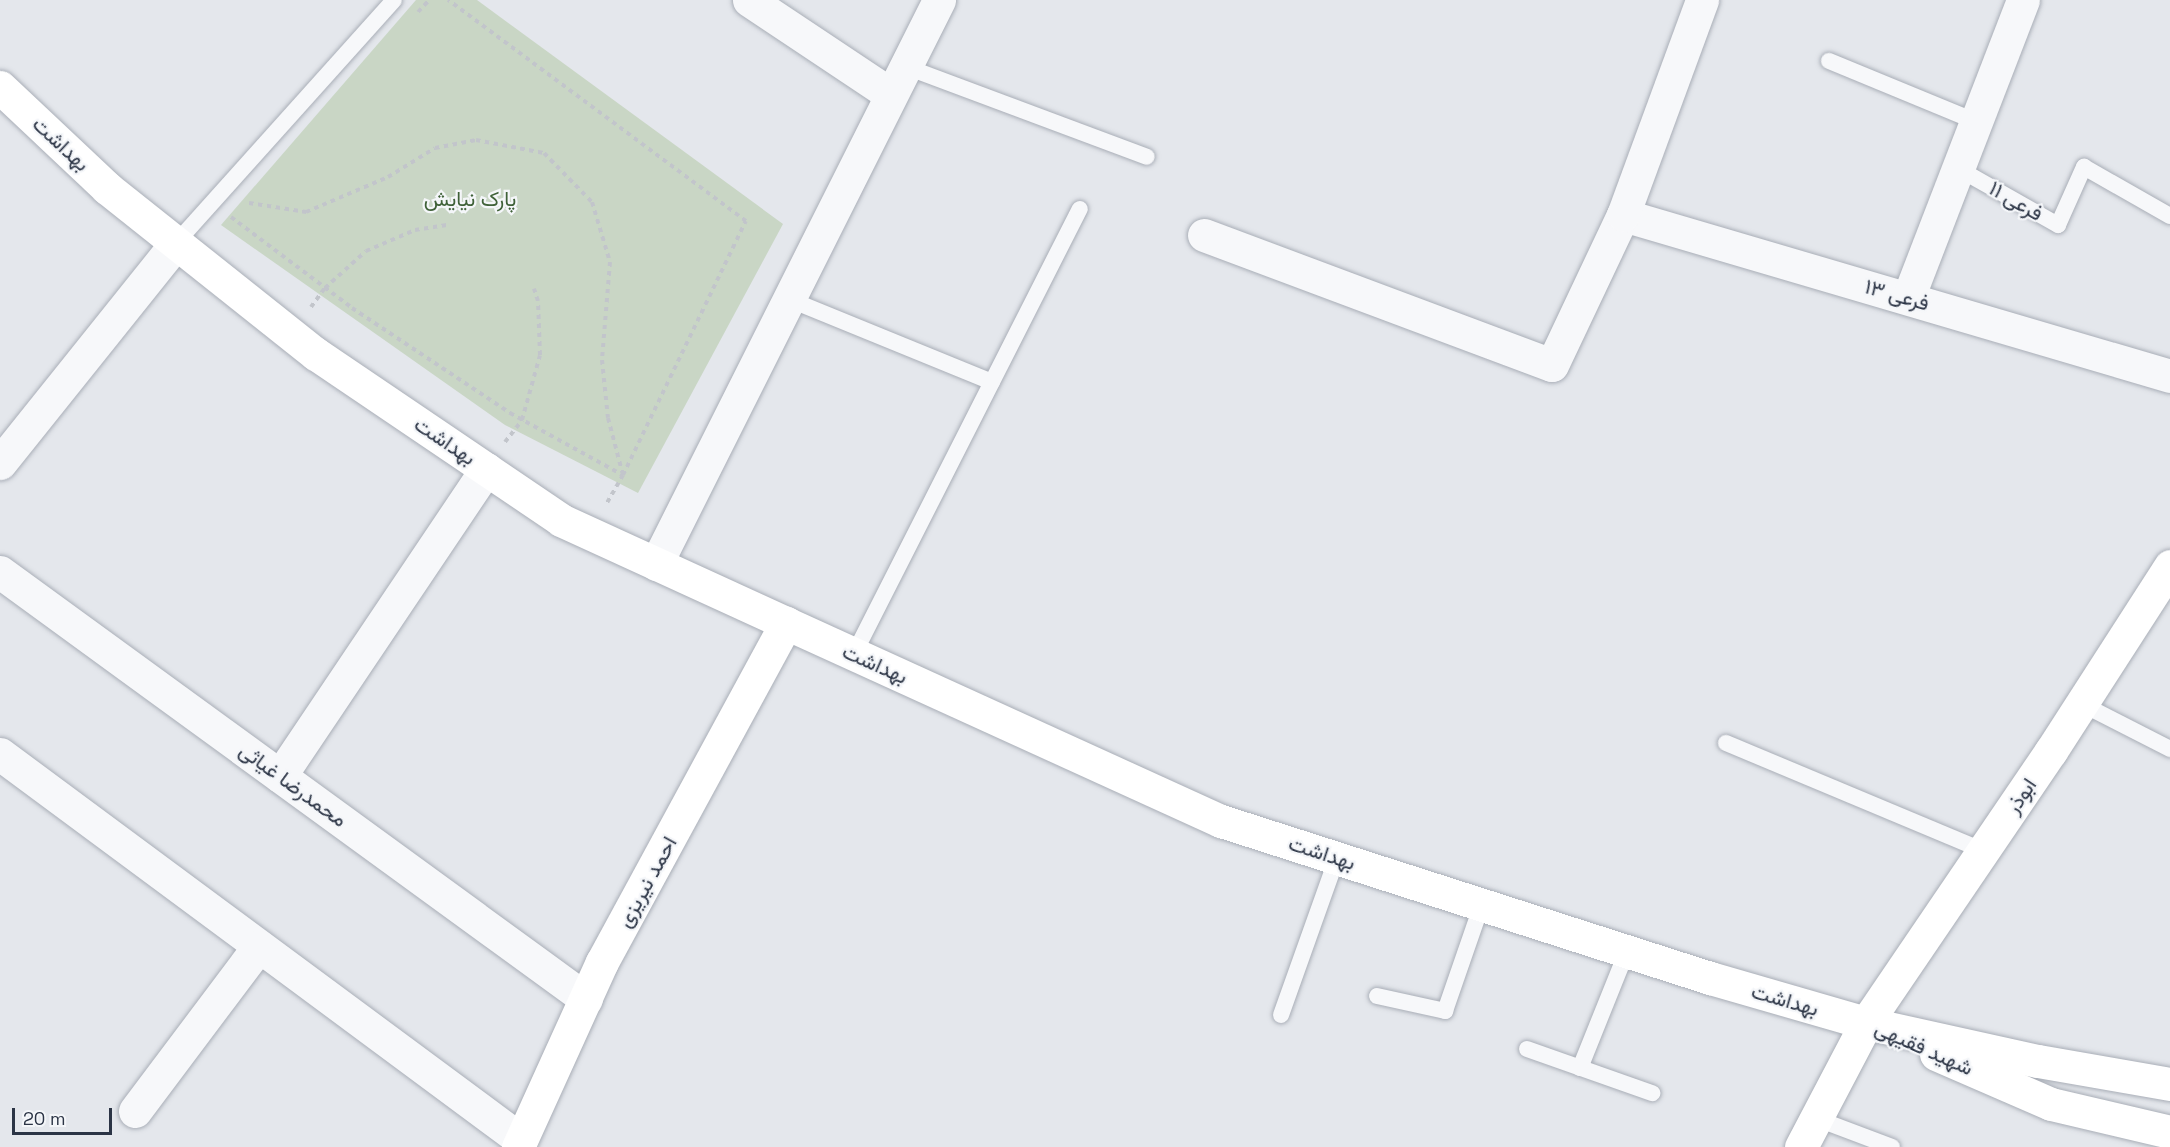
<!DOCTYPE html>
<html>
<head>
<meta charset="utf-8">
<style>
	body { margin:0 }
	#map { position:relative; width:2170px; height:1147px; overflow:hidden; background:#e4e7ec; font-family:"Space Grotesk",Vazirmatn,sans-serif }
	div>[style] { position:absolute }
	.green>* { inset:0; background:#c9d6c5 }
	.path>* { height:4px; margin-top:-2px; transform-origin:0; background:repeating-linear-gradient(90deg,#c2c5cb 0 4.5px,transparent 0 9px) }
	.roads { filter:drop-shadow(0 0 2px #a9aeb7) drop-shadow(0 0 2px #a9aeb7) }
	.lane>* { height:16px; margin:-8px; padding:0 8px; transform-origin:8px; border-radius:8px; background:#f7f8fa }
	.street>* { height:33px; margin:-16.5px; padding:0 16.5px; transform-origin:16.5px; border-radius:16.5px; background:#f7f8fa }
	.secondary>* { height:33px; margin:-16.5px; padding:0 16.5px; transform-origin:16.5px; border-radius:16.5px; background:#fff }
	span { translate:-50% -50%; white-space:nowrap; text-align:center; line-height:1.15; -webkit-text-stroke:4.5px #f4f6f9; paint-order:stroke }
	.street-label { font-size:21px; color:#2b3445 }
	.park-label { font-size:21px; color:#3f6138 }
	.scale { position:absolute; left:12px; top:1108px; width:100px; height:27px; box-sizing:border-box; border:3px solid #2b3445; border-top:0; padding-left:8px; font-size:18px; line-height:21px; white-space:nowrap; color:#2b3445; -webkit-text-stroke:4px #f4f6f9; paint-order:stroke }
</style>
</head>
<body>
<div id="map">
	<div class="green">
		<div style="clip-path:polygon(416px 0,477px 0,783px 224px,638px 493px,505px 425px,221px 225px)"></div>
	</div>
	<div class="path">
		<div style="left:418px;top:12px;width:16px;rotate:-47deg"></div>
		<div style="left:249px;top:203px;width:58px;rotate:9deg"></div>
		<div style="left:306px;top:212px;width:89px;rotate:-23.1deg"></div>
		<div style="left:388px;top:177px;width:55px;rotate:-31.7deg"></div>
		<div style="left:435px;top:148px;width:42px;rotate:-11deg"></div>
		<div style="left:476px;top:140px;width:69px;rotate:10.8deg"></div>
		<div style="left:544px;top:153px;width:69px;rotate:45.6deg"></div>
		<div style="left:592px;top:202px;width:63px;rotate:73.3deg"></div>
		<div style="left:610px;top:262px;width:98px;rotate:94.7deg"></div>
		<div style="left:602px;top:360px;width:58px;rotate:84.1deg"></div>
		<div style="left:608px;top:418px;width:59px;rotate:75.3deg"></div>
		<div style="left:623px;top:475px;width:34px;rotate:120deg"></div>
		<div style="left:231px;top:217px;width:151px;rotate:36.9deg"></div>
		<div style="left:352px;top:308px;width:190px;rotate:33.6deg"></div>
		<div style="left:510px;top:413px;width:129px;rotate:28.8deg"></div>
		<div style="left:623px;top:475px;width:282px;rotate:-64.2deg"></div>
		<div style="left:746px;top:221px;width:371px;rotate:-143.4deg"></div>
		<div style="left:311px;top:307px;width:24px;rotate:-54deg"></div>
		<div style="left:325px;top:288px;width:55px;rotate:-42.1deg"></div>
		<div style="left:366px;top:251px;width:53px;rotate:-23.2deg"></div>
		<div style="left:415px;top:230px;width:32px;rotate:-9deg"></div>
		<div style="left:505px;top:442px;width:28px;rotate:-52deg"></div>
		<div style="left:522px;top:420px;width:67px;rotate:-74.5deg"></div>
		<div style="left:540px;top:355px;width:54px;rotate:-92.1deg"></div>
		<div style="left:538px;top:301px;width:13px;rotate:-108deg"></div>
	</div>
	<div class="roads">
		<div class="lane">
			<div style="left:1829px;top:61px;width:160px;rotate:22.4deg"></div>
			<div style="left:904px;top:66px;width:259px;rotate:20.5deg"></div>
			<div style="left:1959px;top:169px;width:114px;rotate:29.5deg"></div>
			<div style="left:2058px;top:225px;width:64px;rotate:-65.9deg"></div>
			<div style="left:2084px;top:167px;width:99px;rotate:29.7deg"></div>
			<div style="left:176px;top:243px;width:326px;rotate:-48.1deg"></div>
			<div style="left:791px;top:300px;width:217px;rotate:22.2deg"></div>
			<div style="left:854px;top:654px;width:499px;rotate:-63.1deg"></div>
			<div style="left:2082px;top:704px;width:99px;rotate:27.1deg"></div>
			<div style="left:1726px;top:743px;width:280px;rotate:22.7deg"></div>
			<div style="left:1377px;top:996px;width:70px;rotate:12.4deg"></div>
			<div style="left:1445px;top:1011px;width:113px;rotate:-70.9deg"></div>
			<div style="left:1281px;top:1015px;width:167px;rotate:-70.4deg"></div>
			<div style="left:1527px;top:1049px;width:133px;rotate:19.4deg"></div>
			<div style="left:1580px;top:1068px;width:126px;rotate:-68.1deg"></div>
			<div style="left:1818px;top:1119px;width:79px;rotate:20.7deg"></div>
		</div>
		<div class="street">
			<div style="left:749px;top:0;width:169px;rotate:33.7deg"></div>
			<div style="left:1623px;top:215px;width:570px;rotate:16.4deg"></div>
			<div style="left:1204px;top:235px;width:371px;rotate:20.5deg"></div>
			<div style="left:1552px;top:365px;width:166px;rotate:-64.7deg"></div>
			<div style="left:1623px;top:215px;width:229px;rotate:-69.8deg"></div>
			<div style="left:1908px;top:298px;width:319px;rotate:-68.9deg"></div>
			<div style="left:0;top:463px;width:282px;rotate:-51.3deg"></div>
			<div style="left:656px;top:564px;width:631px;rotate:-63.35deg"></div>
			<div style="left:0;top:572px;width:725px;rotate:36.08deg"></div>
			<div style="left:0;top:754px;width:648px;rotate:36.53deg"></div>
			<div style="left:280px;top:776px;width:370px;rotate:-56.1deg"></div>
			<div style="left:135px;top:1111px;width:206px;rotate:-53.1deg"></div>
		</div>
		<div class="secondary">
			<div style="left:0;top:87px;width:147px;rotate:43.3deg"></div>
			<div style="left:107px;top:188px;width:267px;rotate:38.5deg"></div>
			<div style="left:316px;top:354px;width:296px;rotate:34.1deg"></div>
			<div style="left:561px;top:520px;width:247px;rotate:24.6deg"></div>
			<div style="left:786px;top:623px;width:478px;rotate:24.5deg"></div>
			<div style="left:1221px;top:821px;width:514px;rotate:17.8deg"></div>
			<div style="left:1710px;top:978px;width:162px;rotate:16.1deg"></div>
			<div style="left:1866px;top:1023px;width:176px;rotate:12.5deg"></div>
			<div style="left:2038px;top:1061px;width:134px;rotate:9.9deg"></div>
			<div style="left:1936px;top:1054px;width:125px;rotate:23.5deg"></div>
			<div style="left:2051px;top:1104px;width:122px;rotate:13.2deg"></div>
			<div style="left:518px;top:1147px;width:203px;rotate:-65.6deg"></div>
			<div style="left:602px;top:962px;width:386px;rotate:-61.5deg"></div>
			<div style="left:1801px;top:1147px;width:140px;rotate:-62.3deg"></div>
			<div style="left:1866px;top:1023px;width:329px;rotate:-55.8deg"></div>
			<div style="left:2051px;top:751px;width:220px;rotate:-57.2deg"></div>
		</div>
	</div>
	<div class="street-label">
		<span style="left:61px;top:144px;rotate:43deg">بهداشت</span>
		<span style="left:2016px;top:201px;rotate:30deg">فرعی ۱۱</span>
		<span style="left:1897px;top:295px;rotate:16deg">فرعی ۱۳</span>
		<span style="left:445px;top:441px;rotate:34deg">بهداشت</span>
		<span style="left:875px;top:664px;rotate:24deg">بهداشت</span>
		<span style="left:293px;top:785px;rotate:36deg">محمدرضا غیاثی</span>
		<span style="left:2021px;top:796px;rotate:-56deg">ابوذر</span>
		<span style="left:1322px;top:853px;rotate:18deg">بهداشت</span>
		<span style="left:647px;top:882px;rotate:-61deg">احمد نیریزی</span>
		<span style="left:1785px;top:1000px;rotate:16deg">بهداشت</span>
		<span style="left:1924px;top:1048px;rotate:24deg">شهید فقیهی</span>
	</div>
	<div class="park-label">
		<span style="left:470px;top:199px">پارک نیایش</span>
	</div>
	<div class="scale">20 m</div>
</div>
</body>
</html>
